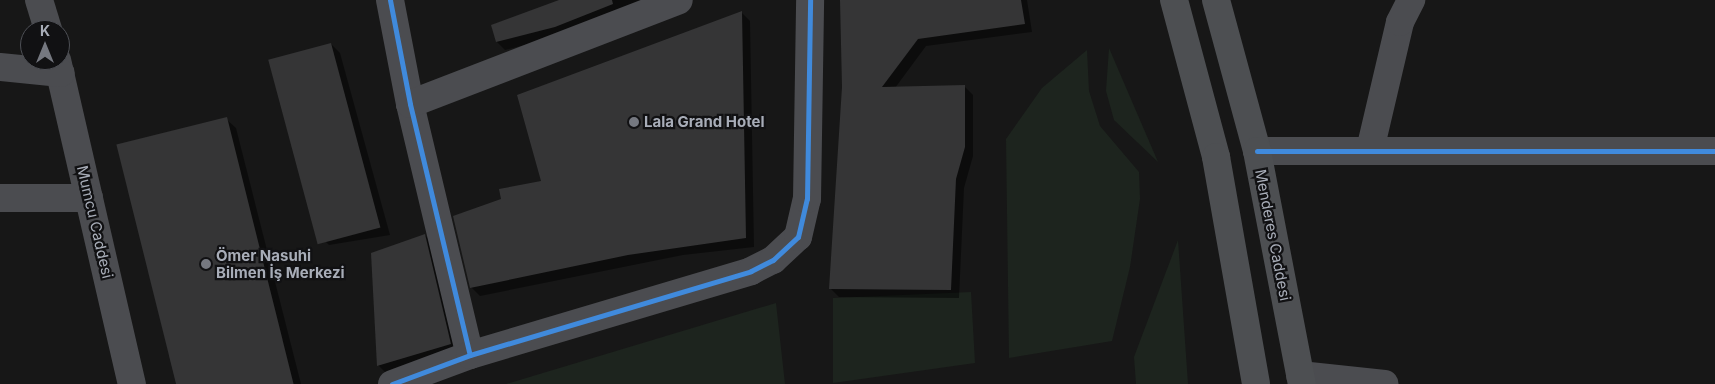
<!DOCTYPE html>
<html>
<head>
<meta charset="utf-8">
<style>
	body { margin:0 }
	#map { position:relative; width:1715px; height:384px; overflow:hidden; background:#171717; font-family:Inter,sans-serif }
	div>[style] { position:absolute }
	.green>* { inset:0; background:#1d241e }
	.shadow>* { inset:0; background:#0007 }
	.building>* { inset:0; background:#353536; transform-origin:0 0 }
	.minor>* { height:28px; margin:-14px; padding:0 14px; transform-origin:14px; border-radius:14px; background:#4b4c50 }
	.major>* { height:28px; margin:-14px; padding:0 14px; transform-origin:14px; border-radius:14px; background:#4d4f52 }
	.cycleway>* { height:5px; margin:-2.5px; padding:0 2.5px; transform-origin:2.5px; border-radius:2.5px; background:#408adc }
	.dots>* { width:14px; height:14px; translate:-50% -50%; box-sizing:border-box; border:2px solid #111113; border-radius:50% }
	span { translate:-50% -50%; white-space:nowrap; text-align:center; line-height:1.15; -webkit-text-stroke:4.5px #111113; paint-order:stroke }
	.poi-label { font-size:15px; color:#a8adb8; font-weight:700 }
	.left { translate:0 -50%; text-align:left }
	.street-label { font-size:15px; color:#a8adb8 }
	.north { position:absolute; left:20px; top:20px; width:50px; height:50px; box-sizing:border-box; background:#111113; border:1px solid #4d4f55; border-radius:50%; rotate:0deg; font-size:14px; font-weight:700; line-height:20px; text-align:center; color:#a8adb8 }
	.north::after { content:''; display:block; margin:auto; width:18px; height:22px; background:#757880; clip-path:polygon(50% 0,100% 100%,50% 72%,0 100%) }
</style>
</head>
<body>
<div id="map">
	<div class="green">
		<div style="clip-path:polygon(1109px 48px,1158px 162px,1114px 120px,1106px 91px)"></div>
		<div style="clip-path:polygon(1087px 50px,1089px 91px,1100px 126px,1139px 172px,1140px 199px,1130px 267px,1112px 341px,1009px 358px,1006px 139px,1042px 88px)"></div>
		<div style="clip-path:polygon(1178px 240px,1188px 384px,1136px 384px,1134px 357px)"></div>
		<div style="clip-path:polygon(971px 292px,975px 363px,833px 383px,833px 298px)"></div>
		<div style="clip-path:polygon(776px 303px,785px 384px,506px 384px)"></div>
	</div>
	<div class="shadow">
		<div style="clip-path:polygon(563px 0,651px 0,564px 35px,505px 50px,497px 42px,492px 25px)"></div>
		<div style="clip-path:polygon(841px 0,1027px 0,1032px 32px,926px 46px,895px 88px,965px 87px,973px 95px,973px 156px,964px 188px,959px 298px,839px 297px,831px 289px,843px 87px)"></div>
		<div style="clip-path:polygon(742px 13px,750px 21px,754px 247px,683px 255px,480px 296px,471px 287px,503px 200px,543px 182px)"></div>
		<div style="clip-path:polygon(331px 44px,340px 53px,390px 235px,329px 245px,321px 237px)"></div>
		<div style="clip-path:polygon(226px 119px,236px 128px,301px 384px,179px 384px)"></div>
		<div style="clip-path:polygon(425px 235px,433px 244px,459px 353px,387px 374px,378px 365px)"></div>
	</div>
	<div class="building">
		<div style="clip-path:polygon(559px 0,612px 0,613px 4px,555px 27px,496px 42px,491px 25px)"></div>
		<div style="clip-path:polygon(840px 0,1021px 0,1025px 24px,918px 39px,882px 87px,965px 85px,965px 147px,956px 179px,951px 290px,829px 289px,842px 87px)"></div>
		<div style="clip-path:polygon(742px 11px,746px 238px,628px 255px,470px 288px,453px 216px,501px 199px,499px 189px,541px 181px,517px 95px)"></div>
		<div style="left:331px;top:43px;width:191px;height:65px;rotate:75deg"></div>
		<div style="left:227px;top:117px;width:276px;height:114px;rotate:76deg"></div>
		<div style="clip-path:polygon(425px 234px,451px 344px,377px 366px,371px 253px)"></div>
	</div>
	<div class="minor">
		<div style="left:39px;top:0;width:31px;rotate:73deg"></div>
		<div style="left:390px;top:0;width:106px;rotate:79.1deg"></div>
		<div style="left:410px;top:104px;width:258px;rotate:76.6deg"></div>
		<div style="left:57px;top:60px;width:333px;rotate:77deg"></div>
		<div style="left:0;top:67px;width:61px;rotate:5.6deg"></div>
		<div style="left:410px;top:104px;width:288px;rotate:-21.1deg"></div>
		<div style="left:1370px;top:150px;width:131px;rotate:-76.8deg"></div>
		<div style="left:1400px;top:22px;width:25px;rotate:-63deg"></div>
		<div style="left:1257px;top:151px;width:458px"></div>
		<div style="left:0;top:198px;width:89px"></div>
		<div style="left:1300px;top:375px;width:85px;rotate:6deg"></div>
		<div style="left:392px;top:384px;width:83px;rotate:-20.4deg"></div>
		<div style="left:470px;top:355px;width:293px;rotate:-16.6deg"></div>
		<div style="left:751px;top:271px;width:25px;rotate:-27deg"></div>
		<div style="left:773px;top:260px;width:34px;rotate:-43deg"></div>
		<div style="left:798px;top:237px;width:39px;rotate:-77deg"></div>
		<div style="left:807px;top:199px;width:199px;rotate:-89.1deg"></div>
	</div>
	<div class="major">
		<div style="left:1174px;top:0;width:163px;rotate:75deg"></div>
		<div style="left:1216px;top:157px;width:230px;rotate:80deg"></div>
		<div style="left:1216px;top:0;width:156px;rotate:74.8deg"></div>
		<div style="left:1257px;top:151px;width:237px;rotate:79.1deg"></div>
	</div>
	<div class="cycleway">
		<div style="left:390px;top:0;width:106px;rotate:79.1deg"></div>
		<div style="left:410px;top:104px;width:258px;rotate:76.6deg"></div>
		<div style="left:1257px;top:151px;width:458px"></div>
		<div style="left:392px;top:384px;width:83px;rotate:-20.4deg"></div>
		<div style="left:470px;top:355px;width:293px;rotate:-16.6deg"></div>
		<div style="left:751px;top:271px;width:25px;rotate:-27deg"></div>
		<div style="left:773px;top:260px;width:34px;rotate:-43deg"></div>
		<div style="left:798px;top:237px;width:39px;rotate:-77deg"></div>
		<div style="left:807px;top:199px;width:199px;rotate:-89.1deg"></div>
	</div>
	<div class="dots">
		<div style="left:634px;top:122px;background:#757880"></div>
		<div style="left:206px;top:264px;background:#757880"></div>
	</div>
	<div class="poi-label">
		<span class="left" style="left:644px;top:122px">Lala Grand Hotel</span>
		<span class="left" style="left:216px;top:264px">Ömer Nasuhi<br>Bilmen İş Merkezi</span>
	</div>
	<div class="street-label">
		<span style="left:95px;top:222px;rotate:77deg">Mumcu Caddesi</span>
		<span style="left:1273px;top:235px;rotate:79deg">Menderes Caddesi</span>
	</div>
	<div class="north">K</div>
</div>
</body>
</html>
